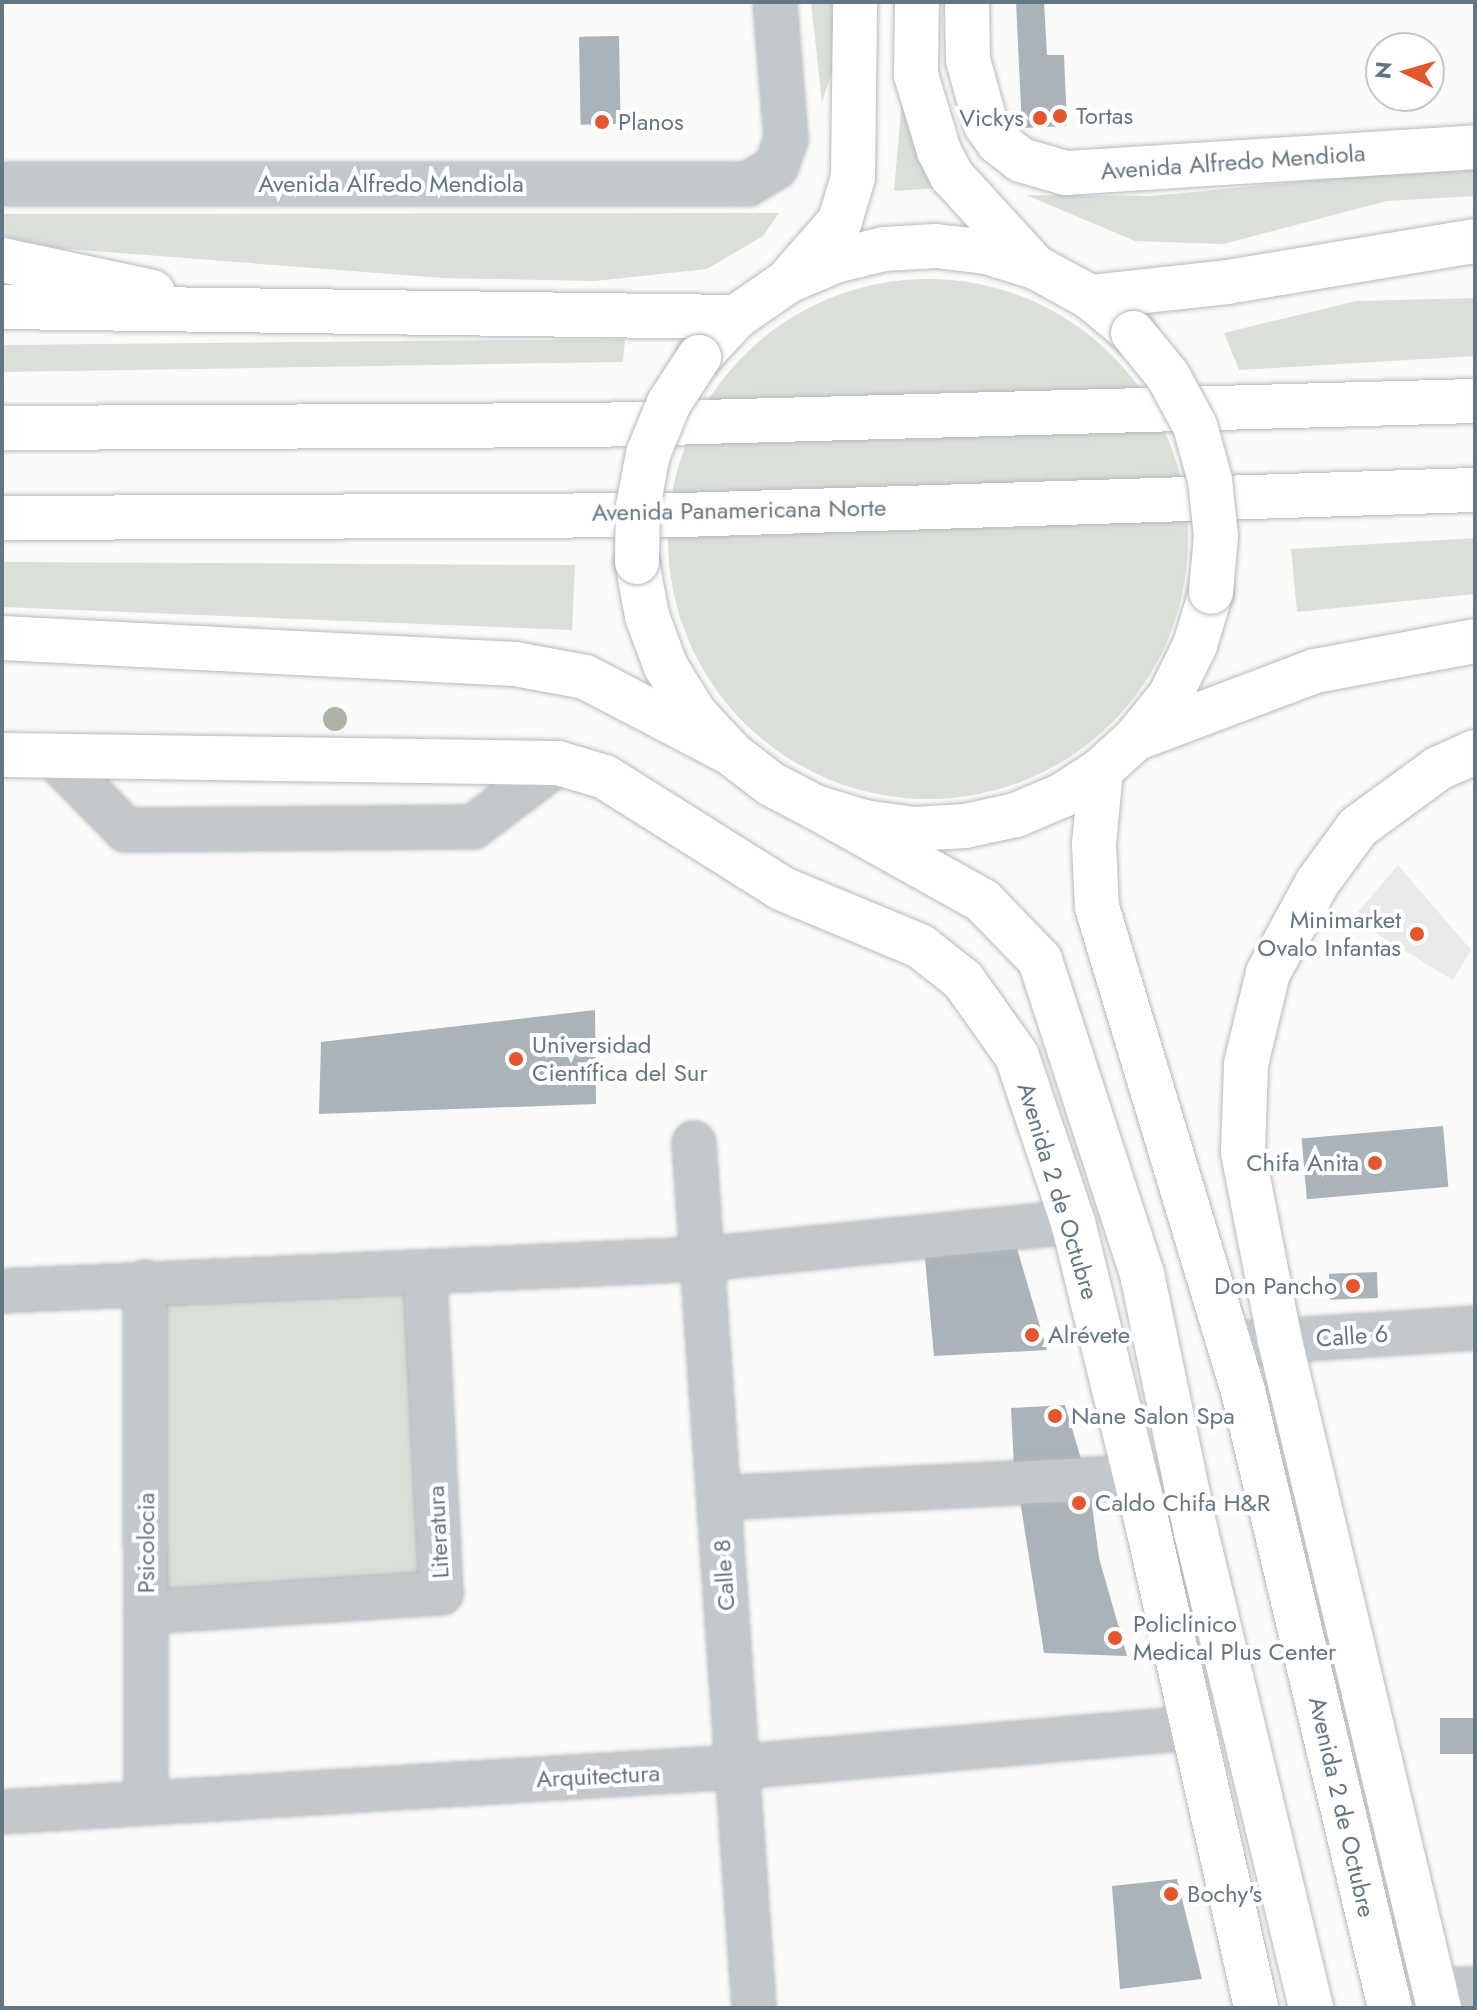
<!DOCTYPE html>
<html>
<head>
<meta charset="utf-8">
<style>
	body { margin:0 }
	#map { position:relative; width:1477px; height:2010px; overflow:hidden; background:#fafaf8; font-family:Jost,sans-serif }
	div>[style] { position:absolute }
	.built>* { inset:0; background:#e8e9e9 }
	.green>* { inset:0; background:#dadfd7; transform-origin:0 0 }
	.round { border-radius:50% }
	.building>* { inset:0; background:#aab3b9; transform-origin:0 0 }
	.roads { filter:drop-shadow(0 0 2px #b5babe) drop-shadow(0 0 2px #b5babe) }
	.minor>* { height:42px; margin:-21px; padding:0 21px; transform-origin:21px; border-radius:21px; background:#c3c8cc }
	.major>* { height:44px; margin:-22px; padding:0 22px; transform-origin:22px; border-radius:22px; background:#fff }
	.highway>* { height:44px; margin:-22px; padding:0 22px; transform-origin:22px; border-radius:22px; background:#fff }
	.bridges { filter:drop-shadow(0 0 2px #b5babe) drop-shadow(0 0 2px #b5babe) }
	.major-bridge>* { height:44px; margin:-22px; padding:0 22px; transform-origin:22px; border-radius:22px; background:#fff }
	.trees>* { width:24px; height:24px; margin:-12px; border-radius:50%; background:#aab4a7 }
	.dots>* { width:22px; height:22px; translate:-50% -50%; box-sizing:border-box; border:4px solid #fff; border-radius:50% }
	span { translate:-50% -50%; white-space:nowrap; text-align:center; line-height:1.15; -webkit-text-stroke:8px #fff; paint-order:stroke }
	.poi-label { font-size:24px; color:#657683 }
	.left { translate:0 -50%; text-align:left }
	.right { translate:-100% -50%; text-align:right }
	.street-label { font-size:24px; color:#657683 }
	.frame { position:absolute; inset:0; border:4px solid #657683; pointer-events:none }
	.north { position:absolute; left:1365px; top:32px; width:80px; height:80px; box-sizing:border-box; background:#fff; border:2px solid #c1c8cd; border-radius:50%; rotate:275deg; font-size:22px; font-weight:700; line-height:32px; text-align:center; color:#657683 }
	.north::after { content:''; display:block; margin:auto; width:28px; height:36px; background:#e4572e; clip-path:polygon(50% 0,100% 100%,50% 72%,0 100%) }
</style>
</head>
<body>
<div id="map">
	<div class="built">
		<div style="clip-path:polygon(1398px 865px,1471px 950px,1453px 980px,1352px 919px)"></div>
	</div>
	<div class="green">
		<div style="clip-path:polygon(811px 2px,838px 2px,833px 69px,822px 102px)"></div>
		<div style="clip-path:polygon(899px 2px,940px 188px,894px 191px,901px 111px)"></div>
		<div style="clip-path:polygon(1441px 168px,1475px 168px,1475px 196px,1387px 201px,1223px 244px,1135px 241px,1026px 195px,1152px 196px)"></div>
		<div style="clip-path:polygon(779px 213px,763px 236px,707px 269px,595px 281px,443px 278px,55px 248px,2px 236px,2px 214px)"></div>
		<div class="round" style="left:668px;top:279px;width:520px;height:520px"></div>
		<div style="clip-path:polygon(1475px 298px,1475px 356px,1239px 370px,1224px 333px,1356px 301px)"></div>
		<div style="clip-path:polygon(625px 339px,623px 362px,2px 372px,2px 345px)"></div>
		<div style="clip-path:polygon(1475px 538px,1475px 594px,1297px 612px,1291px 549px)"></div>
		<div style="clip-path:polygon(2px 562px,575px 565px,572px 630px,2px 607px)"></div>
		<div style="left:415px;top:1282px;width:303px;height:260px;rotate:88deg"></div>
	</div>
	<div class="building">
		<div style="clip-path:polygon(1016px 2px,1044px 2px,1047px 55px,1064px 55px,1067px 126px,1022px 128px)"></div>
		<div style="left:619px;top:36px;width:88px;height:40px;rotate:89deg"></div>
		<div style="clip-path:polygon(595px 1010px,596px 1104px,319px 1114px,321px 1042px)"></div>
		<div style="left:1443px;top:1126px;width:61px;height:142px;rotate:85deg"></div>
		<div style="clip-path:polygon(1015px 1242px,1047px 1350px,934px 1356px,924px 1248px)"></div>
		<div style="left:1377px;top:1272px;width:26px;height:48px;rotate:88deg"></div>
		<div style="clip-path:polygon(1065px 1405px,1082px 1462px,1014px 1466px,1011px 1408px)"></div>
		<div style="clip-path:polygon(1090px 1490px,1099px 1558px,1127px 1656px,1044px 1653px,1020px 1500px)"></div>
		<div style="left:1475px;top:1718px;width:36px;height:35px;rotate:90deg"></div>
		<div style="clip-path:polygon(1177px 1879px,1202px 1979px,1120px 1989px,1112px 1886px)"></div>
	</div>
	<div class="roads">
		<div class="minor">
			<div style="left:2px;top:184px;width:746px"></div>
			<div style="left:748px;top:184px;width:33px;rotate:-31deg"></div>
			<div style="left:776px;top:167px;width:30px;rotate:-70deg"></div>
			<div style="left:786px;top:139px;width:137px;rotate:-94.6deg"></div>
			<div style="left:53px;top:756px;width:104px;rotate:45.4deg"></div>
			<div style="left:126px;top:830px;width:347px;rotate:-0.5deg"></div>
			<div style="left:473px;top:827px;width:106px;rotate:-37deg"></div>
			<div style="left:694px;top:1143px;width:867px;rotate:86.03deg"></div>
			<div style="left:145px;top:1282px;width:521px;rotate:89.89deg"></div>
			<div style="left:2px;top:1291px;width:701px;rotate:-2.62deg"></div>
			<div style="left:702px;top:1259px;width:373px;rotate:-5.7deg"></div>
			<div style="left:1230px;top:1344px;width:246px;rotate:-3.7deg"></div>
			<div style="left:719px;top:1498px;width:418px;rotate:-2.9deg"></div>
			<div style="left:146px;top:1612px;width:296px;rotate:-3.7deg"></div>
			<div style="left:441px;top:1593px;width:321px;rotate:-92.9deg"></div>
			<div style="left:2px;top:1812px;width:736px;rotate:-3.5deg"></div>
			<div style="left:737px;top:1767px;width:458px;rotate:-4.9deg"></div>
			<div style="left:1435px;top:1990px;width:40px;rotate:-1.4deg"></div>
		</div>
		<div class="major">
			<div style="left:917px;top:2px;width:73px;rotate:90.8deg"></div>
			<div style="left:916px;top:75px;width:79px;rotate:73.2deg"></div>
			<div style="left:939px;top:151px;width:28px;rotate:63deg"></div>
			<div style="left:952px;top:176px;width:123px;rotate:47.6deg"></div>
			<div style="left:967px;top:2px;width:58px;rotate:89deg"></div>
			<div style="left:968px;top:60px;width:67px;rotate:74.5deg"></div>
			<div style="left:986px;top:125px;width:21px;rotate:55deg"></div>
			<div style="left:998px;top:142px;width:29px;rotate:38deg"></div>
			<div style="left:1021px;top:160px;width:47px;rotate:16.1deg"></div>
			<div style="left:1066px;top:173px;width:410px;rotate:-3.6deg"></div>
			<div style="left:792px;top:276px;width:73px;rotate:-48.9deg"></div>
			<div style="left:840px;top:221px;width:46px;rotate:-73.5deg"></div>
			<div style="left:853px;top:177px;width:175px;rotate:-89.3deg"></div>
			<div style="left:699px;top:357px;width:54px;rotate:-47.2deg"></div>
			<div style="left:736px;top:317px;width:63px;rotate:-34.7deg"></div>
			<div style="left:788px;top:281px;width:51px;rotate:-23.1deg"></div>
			<div style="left:835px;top:261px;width:50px;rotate:-13.8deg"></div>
			<div style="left:884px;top:249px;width:52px;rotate:-3.3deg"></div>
			<div style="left:936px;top:246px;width:50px;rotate:6.8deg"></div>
			<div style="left:986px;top:252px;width:51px;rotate:17deg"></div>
			<div style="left:1035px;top:267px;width:63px;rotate:28.6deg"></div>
			<div style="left:1090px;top:297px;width:56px;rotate:39.9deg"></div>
			<div style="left:637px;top:562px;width:55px;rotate:79.5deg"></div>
			<div style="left:647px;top:616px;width:54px;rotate:69.6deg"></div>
			<div style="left:666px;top:667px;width:55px;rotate:58.3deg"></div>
			<div style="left:695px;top:714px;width:54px;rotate:47.2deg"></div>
			<div style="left:732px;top:754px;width:49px;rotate:37.6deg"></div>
			<div style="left:771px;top:784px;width:50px;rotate:27.6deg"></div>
			<div style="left:815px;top:807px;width:51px;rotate:17deg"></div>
			<div style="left:864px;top:822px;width:50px;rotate:8deg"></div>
			<div style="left:914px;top:829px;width:51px;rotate:-3.4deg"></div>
			<div style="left:965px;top:826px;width:52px;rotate:-12.2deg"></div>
			<div style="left:1016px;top:815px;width:51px;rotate:-23.1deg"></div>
			<div style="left:1063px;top:795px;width:45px;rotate:-33.3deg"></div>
			<div style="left:1101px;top:770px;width:46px;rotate:-42.4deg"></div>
			<div style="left:1135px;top:739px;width:55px;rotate:-50.9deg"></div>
			<div style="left:1170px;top:696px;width:57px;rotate:-63.9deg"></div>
			<div style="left:1195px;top:645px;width:55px;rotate:-73.2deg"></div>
			<div style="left:2px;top:755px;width:556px;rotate:0.82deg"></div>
			<div style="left:558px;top:763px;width:49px;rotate:16.6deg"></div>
			<div style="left:605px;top:777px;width:210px;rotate:32.2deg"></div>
			<div style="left:783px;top:889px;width:148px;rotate:22.6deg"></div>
			<div style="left:920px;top:946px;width:55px;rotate:38.3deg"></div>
			<div style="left:963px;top:980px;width:93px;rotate:54.6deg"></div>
			<div style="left:1017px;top:1056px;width:175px;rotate:71.4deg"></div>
			<div style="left:1073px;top:1222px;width:310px;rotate:76.2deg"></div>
			<div style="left:1147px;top:1523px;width:497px;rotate:77.3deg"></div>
			<div style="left:1101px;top:770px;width:74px;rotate:95.4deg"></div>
			<div style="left:1094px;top:844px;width:63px;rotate:87.3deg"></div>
			<div style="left:1097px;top:907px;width:506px;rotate:73.21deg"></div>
			<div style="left:1243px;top:1391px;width:634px;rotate:76.6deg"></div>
			<div style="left:815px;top:807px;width:193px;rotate:29.2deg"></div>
			<div style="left:983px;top:901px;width:82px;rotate:46deg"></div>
			<div style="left:1040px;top:960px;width:330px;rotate:72deg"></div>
			<div style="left:1142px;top:1274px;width:264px;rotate:78.2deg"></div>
			<div style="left:1196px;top:1532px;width:490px;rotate:76.4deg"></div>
			<div style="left:1439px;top:2008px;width:686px;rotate:-103.41deg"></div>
			<div style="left:1280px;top:1341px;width:193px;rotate:-101.1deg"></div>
			<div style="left:1243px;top:1152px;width:88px;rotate:-88deg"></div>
			<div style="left:1246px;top:1064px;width:94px;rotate:-76.4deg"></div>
			<div style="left:1268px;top:973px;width:102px;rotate:-61.4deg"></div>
			<div style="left:1317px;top:883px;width:69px;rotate:-53.8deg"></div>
			<div style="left:1358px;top:827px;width:100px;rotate:-36.1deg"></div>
			<div style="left:1439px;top:768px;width:39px;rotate:-24deg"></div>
		</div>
		<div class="highway">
			<div style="left:2px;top:260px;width:154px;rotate:12deg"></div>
			<div style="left:1090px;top:297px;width:138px;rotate:-6.2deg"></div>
			<div style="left:1227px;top:282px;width:251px;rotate:-9.4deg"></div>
			<div style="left:2px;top:307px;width:734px;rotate:0.78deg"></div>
			<div style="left:2px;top:428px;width:591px;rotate:-0.29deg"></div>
			<div style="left:593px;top:425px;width:882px;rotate:-1.56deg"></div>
			<div style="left:2px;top:518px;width:680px;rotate:-0.25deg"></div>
			<div style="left:682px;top:515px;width:793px;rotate:-1.81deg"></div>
			<div style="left:2px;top:638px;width:514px;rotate:2.9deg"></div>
			<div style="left:515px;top:664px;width:71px;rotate:10.5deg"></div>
			<div style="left:585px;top:677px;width:166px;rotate:27.6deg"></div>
			<div style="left:1135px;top:739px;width:192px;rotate:-20.7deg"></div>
			<div style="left:1315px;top:671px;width:163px;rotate:-10.6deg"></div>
		</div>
	</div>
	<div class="bridges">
		<div class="major-bridge">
			<div style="left:1133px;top:333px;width:55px;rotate:50.9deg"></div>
			<div style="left:1168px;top:376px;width:57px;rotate:61.6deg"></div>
			<div style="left:1195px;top:426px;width:56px;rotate:74.5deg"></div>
			<div style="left:1210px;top:480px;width:56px;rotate:83.9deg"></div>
			<div style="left:1216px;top:536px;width:56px;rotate:95.1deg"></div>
			<div style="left:637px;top:562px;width:55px;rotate:-89deg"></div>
			<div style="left:638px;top:507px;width:54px;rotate:-79.3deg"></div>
			<div style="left:648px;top:454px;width:55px;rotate:-67.6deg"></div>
			<div style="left:669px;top:403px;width:55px;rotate:-56.9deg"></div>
		</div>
	</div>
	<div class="trees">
		<div style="left:335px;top:719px"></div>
	</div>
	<div class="dots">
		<div style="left:1060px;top:116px;background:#e4572e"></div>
		<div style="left:1040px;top:118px;background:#e4572e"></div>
		<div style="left:602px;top:122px;background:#e4572e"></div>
		<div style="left:1417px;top:934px;background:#e4572e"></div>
		<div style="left:516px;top:1059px;background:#e4572e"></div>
		<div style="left:1375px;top:1163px;background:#e4572e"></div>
		<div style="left:1353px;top:1286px;background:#e4572e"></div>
		<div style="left:1032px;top:1335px;background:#e4572e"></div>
		<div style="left:1055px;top:1416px;background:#e4572e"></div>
		<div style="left:1079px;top:1503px;background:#e4572e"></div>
		<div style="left:1115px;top:1638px;background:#e4572e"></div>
		<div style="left:1171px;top:1894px;background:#e4572e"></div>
	</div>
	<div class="poi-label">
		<span class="left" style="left:1076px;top:116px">Tortas</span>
		<span class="right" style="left:1024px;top:118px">Vickys</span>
		<span class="left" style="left:618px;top:122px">Planos</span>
		<span class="right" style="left:1401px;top:934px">Minimarket<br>Ovalo Infantas</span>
		<span class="left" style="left:532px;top:1059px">Universidad<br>Científica del Sur</span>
		<span class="right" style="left:1359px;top:1163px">Chifa Anita</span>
		<span class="right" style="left:1337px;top:1286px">Don Pancho</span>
		<span class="left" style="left:1048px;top:1335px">Alrévete</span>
		<span class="left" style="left:1071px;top:1416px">Nane Salon Spa</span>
		<span class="left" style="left:1095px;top:1503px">Caldo Chifa H&amp;R</span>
		<span class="left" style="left:1133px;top:1638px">Policlinico<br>Medical Plus Center</span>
		<span class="left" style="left:1187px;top:1894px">Bochy's</span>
	</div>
	<div class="street-label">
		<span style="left:1233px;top:162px;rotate:-4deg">Avenida Alfredo Mendiola</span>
		<span style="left:391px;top:184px">Avenida Alfredo Mendiola</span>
		<span style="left:739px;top:510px;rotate:-1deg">Avenida Panamericana Norte</span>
		<span style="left:1058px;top:1191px;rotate:73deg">Avenida 2 de Octubre</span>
		<span style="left:1352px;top:1336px;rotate:-4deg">Calle 6</span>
		<span style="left:438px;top:1532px;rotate:-93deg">Literatura</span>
		<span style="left:146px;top:1543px;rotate:-90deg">Psicolocia</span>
		<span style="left:724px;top:1575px;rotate:-94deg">Calle 8</span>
		<span style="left:598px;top:1776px;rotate:-3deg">Arquitectura</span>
		<span style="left:1342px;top:1807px;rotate:77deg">Avenida 2 de Octubre</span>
	</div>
	<div class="frame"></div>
	<div class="north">N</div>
</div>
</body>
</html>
